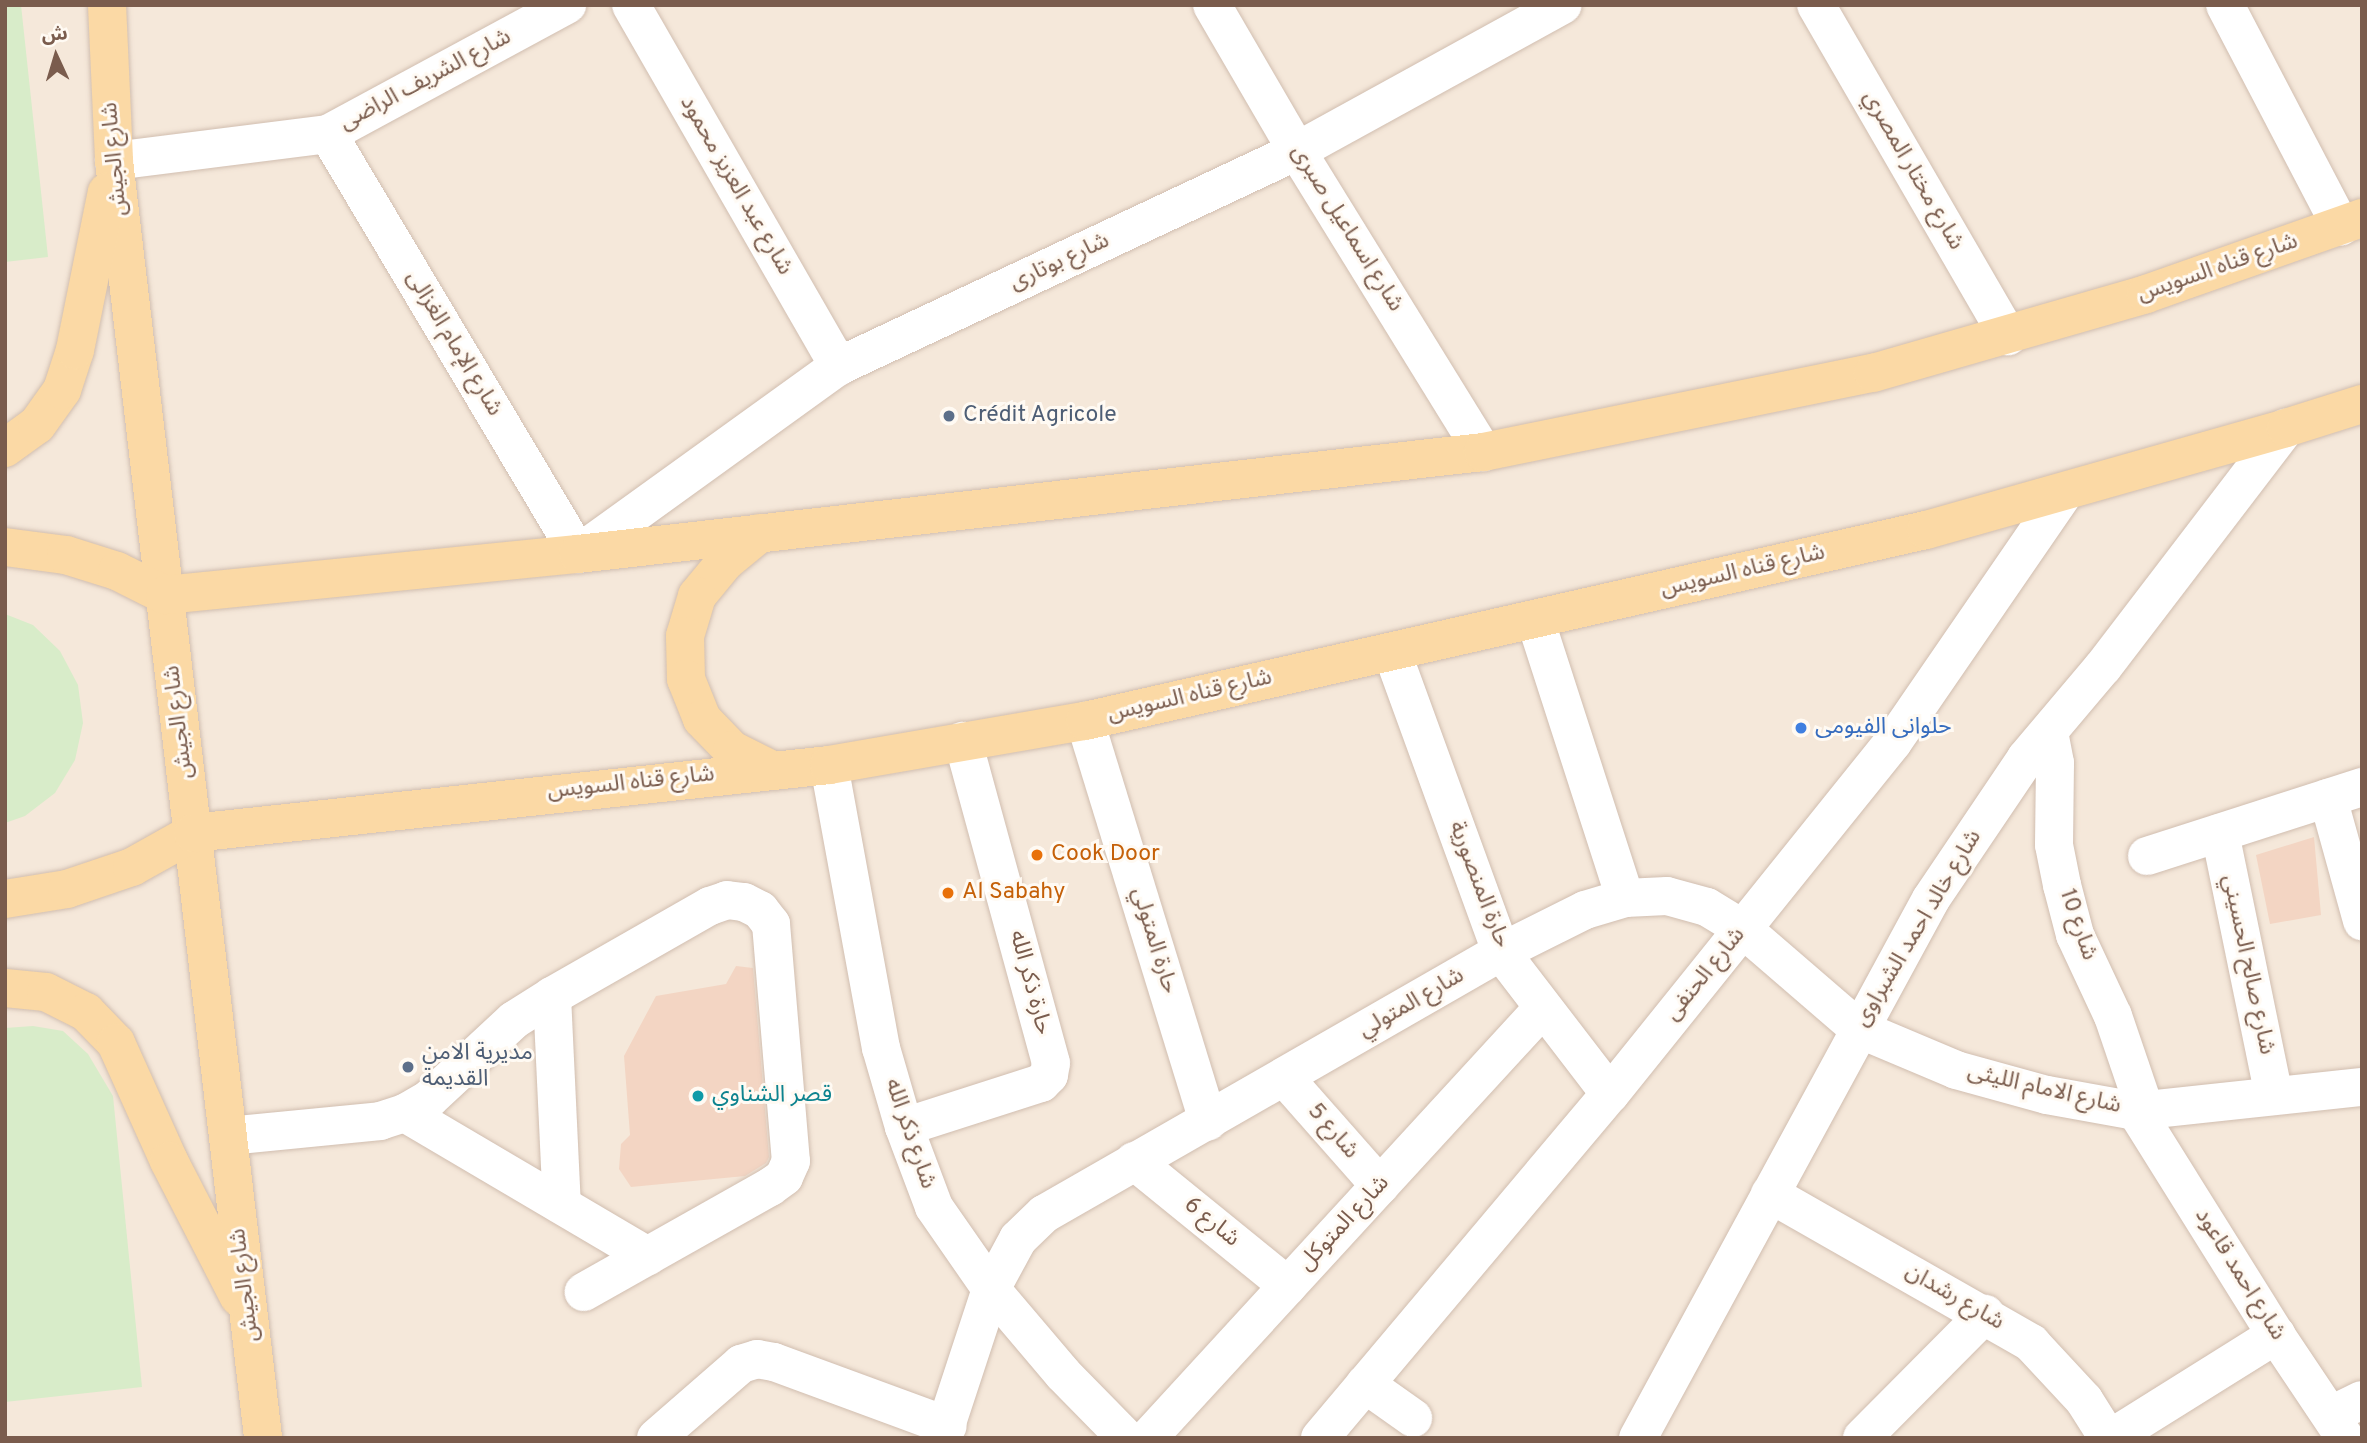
<!DOCTYPE html>
<html>
<head>
<meta charset="utf-8">
<style>
	body { margin:0 }
	#map { position:relative; width:2367px; height:1443px; overflow:hidden; background:#fdf6ec; font-family:Overpass,"Noto Sans Arabic",sans-serif }
	div>[style] { position:absolute }
	.residential>* { inset:0; background:#f5e8da; transform-origin:0 0 }
	.green>* { inset:0; background:#d8ecc9 }
	.building>* { inset:0; background:#f3d5c3 }
	.roads { filter:drop-shadow(0 0 2px #d1beb0) drop-shadow(0 0 2px #d1beb0) }
	.minor>* { height:38px; margin:-19px; padding:0 19px; transform-origin:19px; border-radius:19px; background:#fff }
	.major>* { height:38px; margin:-19px; padding:0 19px; transform-origin:19px; border-radius:19px; background:#fbd9a5 }
	.dots>* { width:19px; height:19px; translate:-50% -50%; box-sizing:border-box; border:4px solid #fffaf3; border-radius:50% }
	span { translate:-50% -50%; white-space:nowrap; text-align:center; line-height:1.15; -webkit-text-stroke:6px #fffaf3; paint-order:stroke }
	.street-label { font-size:23px; color:#7a5c4d }
	.service-label { font-size:23px; color:#4e5e75 }
	.left { translate:0 -50%; text-align:left }
	.shop-label { font-size:23px; color:#366cbe }
	.food-label { font-size:23px; color:#c56008 }
	.culture-label { font-size:23px; color:#0d838f }
	.frame { position:absolute; inset:0; border:7px solid #7a5c4d; pointer-events:none }
	.north { position:absolute; left:21px; top:21px; width:70px; height:70px; -webkit-text-stroke:5px #fffaf3; paint-order:stroke; rotate:356deg; font-size:19px; font-weight:700; line-height:28px; text-align:center; color:#7a5c4d }
	.north::after { content:''; display:block; margin:auto; width:24px; height:32px; background:#7a5c4d; clip-path:polygon(50% 0,100% 100%,50% 72%,0 100%) }
</style>
</head>
<body>
<div id="map">
	<div class="residential">
		<div style="left:5px;top:5px;width:2357px;height:1433px"></div>
	</div>
	<div class="green">
		<div style="clip-path:polygon(5px 5px,21px 5px,48px 257px,5px 262px)"></div>
		<div style="clip-path:polygon(5px 614px,33px 625px,60px 651px,78px 685px,83px 723px,75px 760px,55px 793px,25px 816px,5px 823px)"></div>
		<div style="clip-path:polygon(33px 1026px,63px 1031px,88px 1054px,113px 1096px,142px 1387px,5px 1402px,5px 1028px)"></div>
	</div>
	<div class="building">
		<div style="clip-path:polygon(2314px 837px,2321px 915px,2270px 924px,2256px 855px)"></div>
		<div style="clip-path:polygon(736px 966px,753px 968px,769px 1157px,766px 1163px,745px 1176px,631px 1187px,619px 1169px,621px 1144px,630px 1135px,624px 1056px,656px 996px,726px 984px)"></div>
	</div>
	<div class="roads">
		<div class="minor">
			<div style="left:631px;top:5px;width:417px;rotate:60.1deg"></div>
			<div style="left:1212px;top:5px;width:169px;rotate:59.8deg"></div>
			<div style="left:1297px;top:151px;width:354px;rotate:58.3deg"></div>
			<div style="left:1816px;top:5px;width:383px;rotate:59.9deg"></div>
			<div style="left:2225px;top:5px;width:250px;rotate:62.4deg"></div>
			<div style="left:328px;top:134px;width:489px;rotate:59.2deg"></div>
			<div style="left:578px;top:554px;width:322px;rotate:-35.8deg"></div>
			<div style="left:839px;top:366px;width:506px;rotate:-25.15deg"></div>
			<div style="left:1297px;top:151px;width:303px;rotate:-28.8deg"></div>
			<div style="left:114px;top:161px;width:216px;rotate:-7.2deg"></div>
			<div style="left:328px;top:134px;width:272px;rotate:-28.4deg"></div>
			<div style="left:1535px;top:619px;width:293px;rotate:72.1deg"></div>
			<div style="left:1392px;top:652px;width:319px;rotate:70deg"></div>
			<div style="left:1501px;top:952px;width:179px;rotate:52.5deg"></div>
			<div style="left:1085px;top:721px;width:419px;rotate:72.9deg"></div>
			<div style="left:2049px;top:732px;width:32px;rotate:79deg"></div>
			<div style="left:2055px;top:763px;width:82px;rotate:90.7deg"></div>
			<div style="left:2054px;top:845px;width:41px;rotate:78.7deg"></div>
			<div style="left:2062px;top:885px;width:52px;rotate:75.4deg"></div>
			<div style="left:2075px;top:935px;width:89px;rotate:64.9deg"></div>
			<div style="left:2113px;top:1016px;width:99px;rotate:71.2deg"></div>
			<div style="left:829px;top:765px;width:288px;rotate:79.6deg"></div>
			<div style="left:881px;top:1048px;width:82px;rotate:73.8deg"></div>
			<div style="left:904px;top:1127px;width:85px;rotate:69.4deg"></div>
			<div style="left:934px;top:1207px;width:100px;rotate:55.2deg"></div>
			<div style="left:991px;top:1289px;width:111px;rotate:49.7deg"></div>
			<div style="left:1063px;top:1374px;width:90px;rotate:45.5deg"></div>
			<div style="left:2328px;top:798px;width:128px;rotate:74.5deg"></div>
			<div style="left:2220px;top:833px;width:268px;rotate:78.4deg"></div>
			<div style="left:2147px;top:856px;width:226px;rotate:-17.8deg"></div>
			<div style="left:552px;top:996px;width:209px;rotate:87.3deg"></div>
			<div style="left:1284px;top:1077px;width:145px;rotate:48.6deg"></div>
			<div style="left:2136px;top:1111px;width:264px;rotate:58deg"></div>
			<div style="left:2276px;top:1335px;width:124px;rotate:56.2deg"></div>
			<div style="left:405px;top:1113px;width:282px;rotate:30.5deg"></div>
			<div style="left:904px;top:1127px;width:144px;rotate:-17.8deg"></div>
			<div style="left:1041px;top:1083px;width:11px;rotate:-45deg"></div>
			<div style="left:1049px;top:1075px;width:12px;rotate:-81deg"></div>
			<div style="left:1051px;top:1063px;width:334px;rotate:-105.3deg"></div>
			<div style="left:228px;top:1136px;width:153px;rotate:-5.6deg"></div>
			<div style="left:380px;top:1121px;width:26px;rotate:-18deg"></div>
			<div style="left:405px;top:1113px;width:28px;rotate:-30deg"></div>
			<div style="left:429px;top:1099px;width:116px;rotate:-42.9deg"></div>
			<div style="left:514px;top:1020px;width:45px;rotate:-32.3deg"></div>
			<div style="left:552px;top:996px;width:182px;rotate:-29.7deg"></div>
			<div style="left:710px;top:906px;width:18px;rotate:-19deg"></div>
			<div style="left:727px;top:900px;width:17px;rotate:7deg"></div>
			<div style="left:744px;top:902px;width:18px;rotate:27deg"></div>
			<div style="left:760px;top:910px;width:18px;rotate:52deg"></div>
			<div style="left:771px;top:924px;width:238px;rotate:85.2deg"></div>
			<div style="left:791px;top:1161px;width:17px;rotate:114deg"></div>
			<div style="left:784px;top:1177px;width:17px;rotate:144deg"></div>
			<div style="left:770px;top:1187px;width:214px;rotate:150.6deg"></div>
			<div style="left:1134px;top:1161px;width:198px;rotate:39.1deg"></div>
			<div style="left:1770px;top:1194px;width:301px;rotate:29.7deg"></div>
			<div style="left:2031px;top:1343px;width:78px;rotate:47.1deg"></div>
			<div style="left:2084px;top:1400px;width:45px;rotate:57.7deg"></div>
			<div style="left:1365px;top:1384px;width:59px;rotate:35.3deg"></div>
			<div style="left:2331px;top:1415px;width:34px;rotate:-26deg"></div>
			<div style="left:656px;top:1438px;width:113px;rotate:-41deg"></div>
			<div style="left:741px;top:1364px;width:17px;rotate:-17deg"></div>
			<div style="left:757px;top:1359px;width:17px;rotate:10deg"></div>
			<div style="left:774px;top:1362px;width:185px;rotate:20.2deg"></div>
			<div style="left:942px;top:1438px;width:157px;rotate:-71.8deg"></div>
			<div style="left:991px;top:1289px;width:57px;rotate:-61.6deg"></div>
			<div style="left:1018px;top:1239px;width:36px;rotate:-44deg"></div>
			<div style="left:1044px;top:1214px;width:527px;rotate:-29.83deg"></div>
			<div style="left:1501px;top:952px;width:94px;rotate:-26.6deg"></div>
			<div style="left:1585px;top:910px;width:42px;rotate:-16.7deg"></div>
			<div style="left:1625px;top:898px;width:42px;rotate:-2.7deg"></div>
			<div style="left:1667px;top:896px;width:41px;rotate:15.4deg"></div>
			<div style="left:1707px;top:907px;width:42px;rotate:31.4deg"></div>
			<div style="left:1743px;top:929px;width:153px;rotate:40.8deg"></div>
			<div style="left:1859px;top:1029px;width:105px;rotate:22.9deg"></div>
			<div style="left:1956px;top:1070px;width:94px;rotate:15.4deg"></div>
			<div style="left:2047px;top:1095px;width:90px;rotate:10.2deg"></div>
			<div style="left:2136px;top:1111px;width:227px;rotate:-6.1deg"></div>
			<div style="left:1148px;top:1438px;width:582px;rotate:-47.44deg"></div>
			<div style="left:1320px;top:1438px;width:450px;rotate:-49.9deg"></div>
			<div style="left:1610px;top:1094px;width:452px;rotate:-51.2deg"></div>
			<div style="left:1893px;top:742px;width:303px;rotate:-55.5deg"></div>
			<div style="left:1638px;top:1438px;width:613px;rotate:-61.47deg"></div>
			<div style="left:1931px;top:899px;width:170px;rotate:-56deg"></div>
			<div style="left:2026px;top:758px;width:119px;rotate:-49.8deg"></div>
			<div style="left:2103px;top:667px;width:301px;rotate:-52.6deg"></div>
			<div style="left:1862px;top:1438px;width:175px;rotate:-45.2deg"></div>
			<div style="left:2111px;top:1438px;width:195px;rotate:-32deg"></div>
		</div>
		<div class="major">
			<div style="left:107px;top:5px;width:156px;rotate:87.4deg"></div>
			<div style="left:114px;top:161px;width:1286px;rotate:83.34deg"></div>
			<div style="left:5px;top:448px;width:39px;rotate:-36deg"></div>
			<div style="left:37px;top:425px;width:43px;rotate:-54.5deg"></div>
			<div style="left:62px;top:390px;width:42px;rotate:-72deg"></div>
			<div style="left:75px;top:350px;width:161px;rotate:-78.6deg"></div>
			<div style="left:760px;top:533px;width:45px;rotate:140.4deg"></div>
			<div style="left:725px;top:562px;width:44px;rotate:129.5deg"></div>
			<div style="left:697px;top:596px;width:42px;rotate:106.7deg"></div>
			<div style="left:685px;top:636px;width:43px;rotate:88.7deg"></div>
			<div style="left:686px;top:679px;width:43px;rotate:68.2deg"></div>
			<div style="left:702px;top:719px;width:43px;rotate:45.9deg"></div>
			<div style="left:732px;top:750px;width:42px;rotate:26.6deg"></div>
			<div style="left:5px;top:547px;width:62px;rotate:7.5deg"></div>
			<div style="left:66px;top:555px;width:53px;rotate:17.4deg"></div>
			<div style="left:117px;top:571px;width:54px;rotate:26.6deg"></div>
			<div style="left:165px;top:595px;width:415px;rotate:-5.7deg"></div>
			<div style="left:578px;top:554px;width:911px;rotate:-6.43deg"></div>
			<div style="left:1483px;top:452px;width:398px;rotate:-11.5deg"></div>
			<div style="left:1873px;top:373px;width:284px;rotate:-16.1deg"></div>
			<div style="left:2146px;top:294px;width:229px;rotate:-19.4deg"></div>
			<div style="left:5px;top:899px;width:63px;rotate:-9.2deg"></div>
			<div style="left:67px;top:889px;width:69px;rotate:-18.7deg"></div>
			<div style="left:132px;top:867px;width:70px;rotate:-29.1deg"></div>
			<div style="left:193px;top:833px;width:640px;rotate:-6.1deg"></div>
			<div style="left:829px;top:765px;width:260px;rotate:-9.8deg"></div>
			<div style="left:1085px;top:721px;width:862px;rotate:-12.8deg"></div>
			<div style="left:1926px;top:530px;width:374px;rotate:-15.8deg"></div>
			<div style="left:2286px;top:428px;width:80px;rotate:-17.5deg"></div>
			<div style="left:5px;top:988px;width:41px;rotate:5.6deg"></div>
			<div style="left:46px;top:992px;width:45px;rotate:26.6deg"></div>
			<div style="left:86px;top:1012px;width:43px;rotate:45.9deg"></div>
			<div style="left:116px;top:1043px;width:129px;rotate:65.8deg"></div>
			<div style="left:169px;top:1161px;width:153px;rotate:62.8deg"></div>
		</div>
	</div>
	<div class="dots">
		<div style="left:949px;top:416px;background:#5c6f8a"></div>
		<div style="left:1801px;top:728px;background:#3f7fe0"></div>
		<div style="left:1037px;top:855px;background:#e8710a"></div>
		<div style="left:948px;top:893px;background:#e8710a"></div>
		<div style="left:408px;top:1067px;background:#5c6f8a"></div>
		<div style="left:698px;top:1096px;background:#0f9aa8"></div>
	</div>
	<div class="street-label">
		<span style="left:426px;top:81px;rotate:-28deg">شارع الشريف الراضى</span>
		<span style="left:116px;top:159px;rotate:-95deg">شارع الجيش</span>
		<span style="left:1912px;top:171px;rotate:60deg">شارع مختار المصري</span>
		<span style="left:735px;top:186px;rotate:60deg">شارع عبد العزيز محمود</span>
		<span style="left:1346px;top:229px;rotate:58deg">شارع اسماعيل صبرى</span>
		<span style="left:1060px;top:263px;rotate:-25deg">شارع بوتارى</span>
		<span style="left:2218px;top:269px;rotate:-19deg">شارع قناه السويس</span>
		<span style="left:453px;top:344px;rotate:59deg">شارع الإمام الغزالى</span>
		<span style="left:1743px;top:572px;rotate:-13deg">شارع قناه السويس</span>
		<span style="left:1190px;top:697px;rotate:-13deg">شارع قناه السويس</span>
		<span style="left:180px;top:722px;rotate:-97deg">شارع الجيش</span>
		<span style="left:631px;top:784px;rotate:-6deg">شارع قناه السويس</span>
		<span style="left:1478px;top:885px;rotate:69deg">حارة المنصورية</span>
		<span style="left:2077px;top:925px;rotate:71deg">شارع 10</span>
		<span style="left:1919px;top:929px;rotate:-59deg">شارع خالد احمد الشبراوى</span>
		<span style="left:1153px;top:941px;rotate:73deg">حارة المتولي</span>
		<span style="left:2247px;top:965px;rotate:78deg">شارع صالح الحسيني</span>
		<span style="left:1706px;top:975px;rotate:-51deg">شارع الحنفى</span>
		<span style="left:1029px;top:983px;rotate:75deg">حارة ذكر الله</span>
		<span style="left:1412px;top:1004px;rotate:-30deg">شارع المتولي</span>
		<span style="left:2044px;top:1090px;rotate:13deg">شارع الامام الليثى</span>
		<span style="left:1332px;top:1132px;rotate:49deg">شارع 5</span>
		<span style="left:909px;top:1134px;rotate:71deg">شارع ذكر الله</span>
		<span style="left:1211px;top:1223px;rotate:39deg">شارع 6</span>
		<span style="left:1345px;top:1224px;rotate:-47deg">شارع المتوكل</span>
		<span style="left:2239px;top:1275px;rotate:58deg">شارع احمد قاعود</span>
		<span style="left:246px;top:1285px;rotate:-97deg">شارع الجيش</span>
		<span style="left:1954px;top:1298px;rotate:30deg">شارع رشدان</span>
	</div>
	<div class="service-label">
		<span class="left" style="left:963px;top:416px">Crédit Agricole</span>
		<span class="left" style="left:422px;top:1067px">مديرية الامن<br>القديمة</span>
	</div>
	<div class="shop-label">
		<span class="left" style="left:1815px;top:728px">حلوانى الفيومى</span>
	</div>
	<div class="food-label">
		<span class="left" style="left:1051px;top:855px">Cook Door</span>
		<span class="left" style="left:962px;top:893px">Al Sabahy</span>
	</div>
	<div class="culture-label">
		<span class="left" style="left:712px;top:1096px">قصر الشناوي</span>
	</div>
	<div class="frame"></div>
	<div class="north">ش</div>
</div>
</body>
</html>
